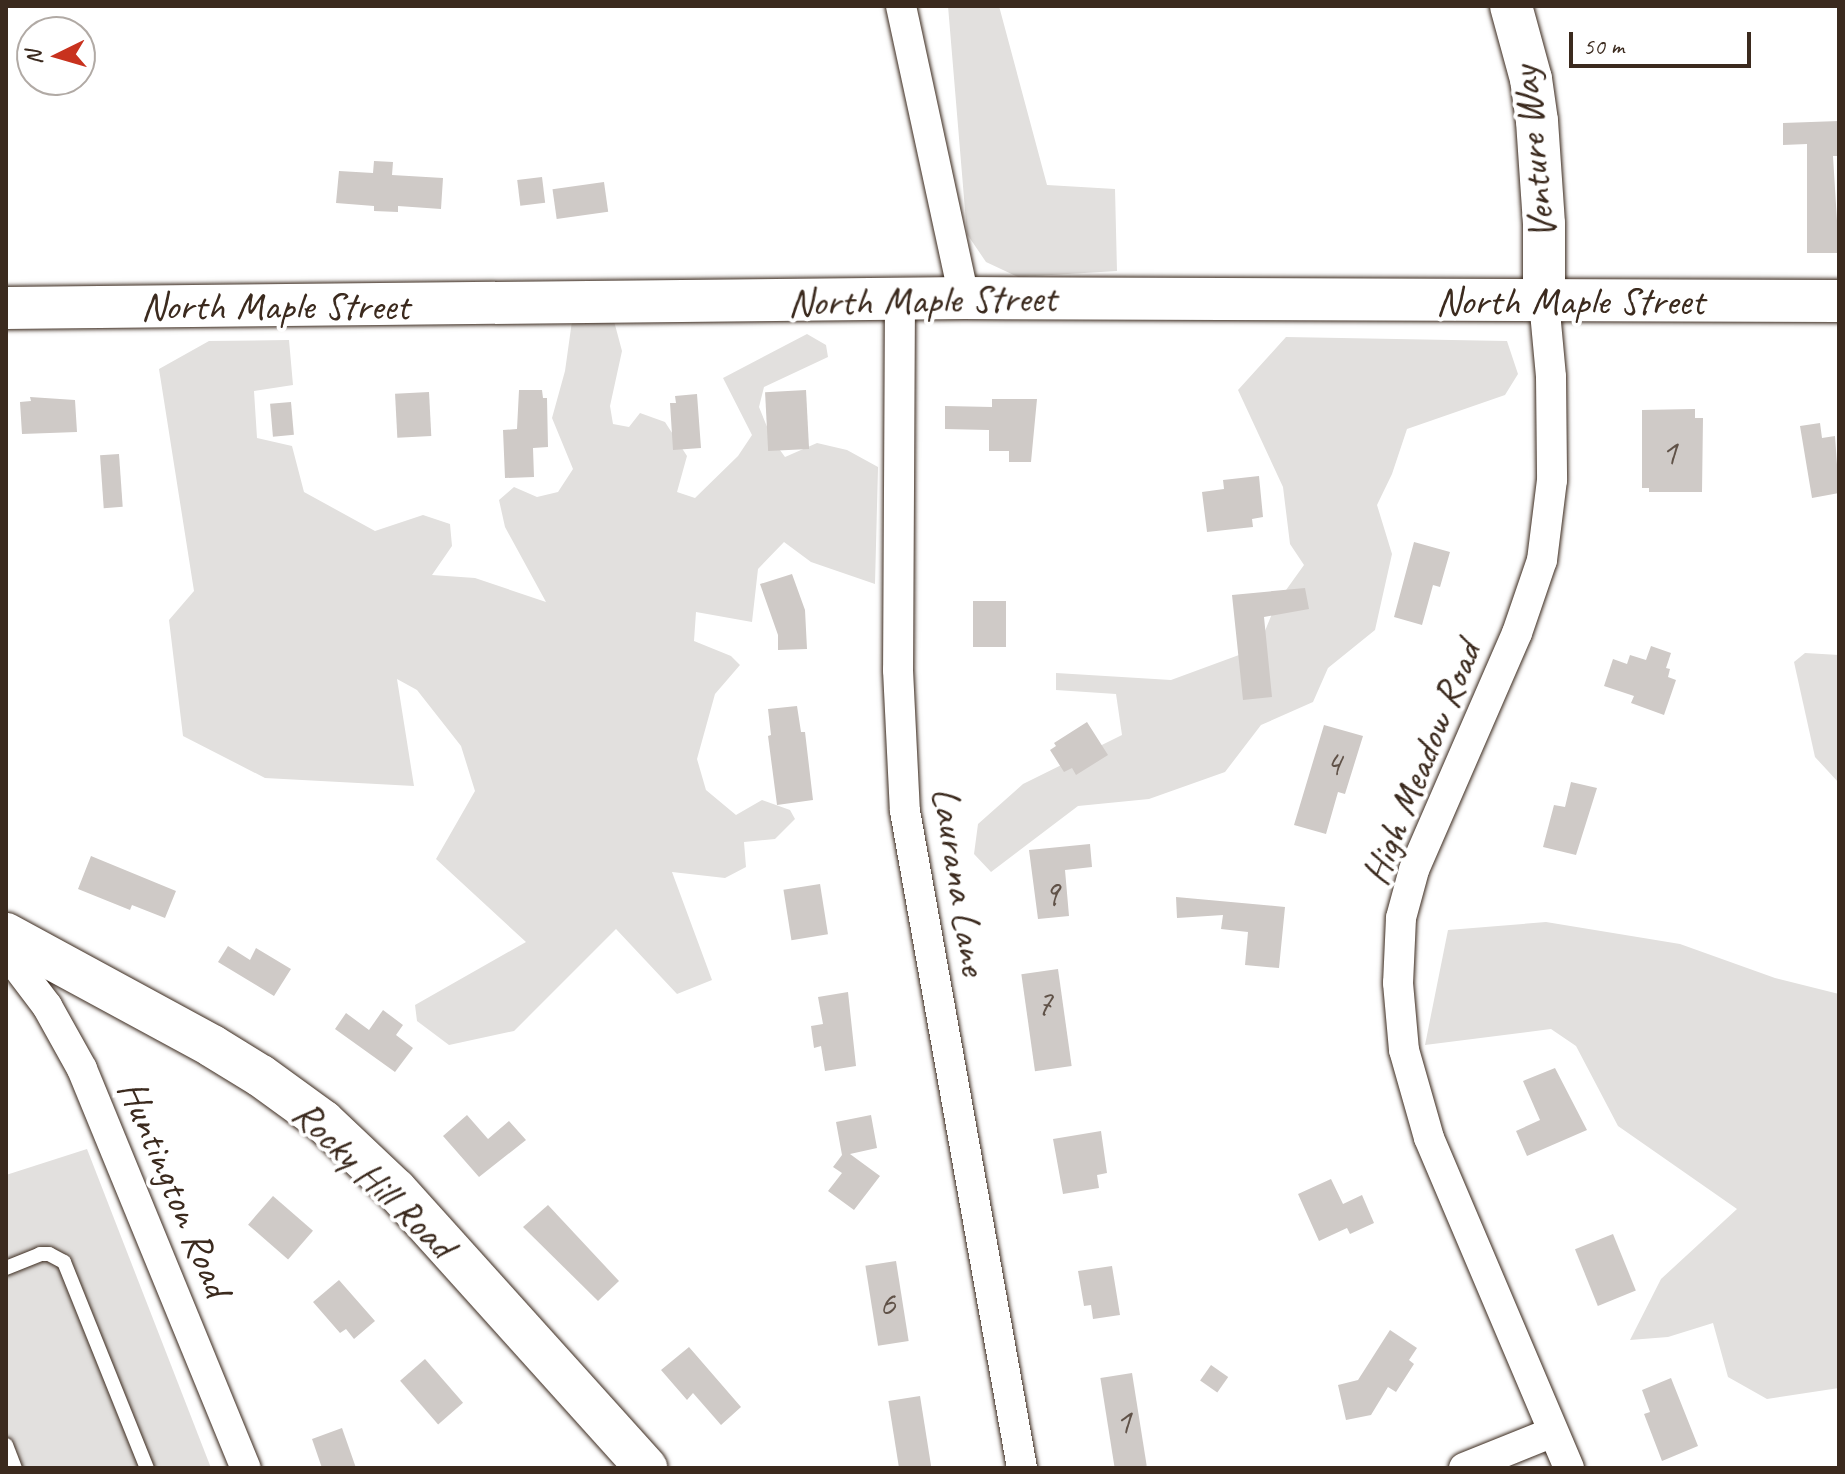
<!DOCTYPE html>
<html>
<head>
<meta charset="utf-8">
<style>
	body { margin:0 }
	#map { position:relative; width:1845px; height:1474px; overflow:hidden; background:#fff; font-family:Caveat,sans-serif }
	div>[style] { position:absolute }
	.green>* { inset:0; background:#e2e0de }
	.building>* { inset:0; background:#cfcac7; transform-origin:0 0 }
	.roads { filter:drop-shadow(0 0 2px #3b2a1e) drop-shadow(0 0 2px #3b2a1e) }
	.lane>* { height:14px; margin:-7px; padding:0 7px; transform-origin:7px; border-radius:7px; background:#fff }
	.street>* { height:30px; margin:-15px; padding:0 15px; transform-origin:15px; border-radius:15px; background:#fff }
	.secondary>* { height:42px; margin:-21px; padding:0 21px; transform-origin:21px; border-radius:21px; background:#fff }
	span { translate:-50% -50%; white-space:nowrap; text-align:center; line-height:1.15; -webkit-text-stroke:8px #fff; paint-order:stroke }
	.number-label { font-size:36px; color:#605248 }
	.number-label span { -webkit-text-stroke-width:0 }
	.street-label { font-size:40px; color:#3b2a1e }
	.frame { position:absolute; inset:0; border:8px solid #3b2a1e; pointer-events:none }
	.north { position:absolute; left:16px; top:16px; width:80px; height:80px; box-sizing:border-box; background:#fff; border:2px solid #b1aaa5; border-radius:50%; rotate:265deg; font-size:22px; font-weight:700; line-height:32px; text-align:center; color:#3b2a1e }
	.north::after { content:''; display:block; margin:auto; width:28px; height:36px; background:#c8321e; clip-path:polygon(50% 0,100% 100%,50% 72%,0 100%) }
	.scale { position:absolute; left:1569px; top:32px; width:182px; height:36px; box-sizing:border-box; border:4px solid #3b2a1e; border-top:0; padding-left:10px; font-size:24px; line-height:28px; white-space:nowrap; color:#3b2a1e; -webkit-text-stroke:6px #fff; paint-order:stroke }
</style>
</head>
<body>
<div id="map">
	<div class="green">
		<div style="clip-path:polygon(948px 6px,999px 6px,1047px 185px,1115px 189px,1117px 271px,1018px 277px,986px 262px,967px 234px)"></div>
		<div style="clip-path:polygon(572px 321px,614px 321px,622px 351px,610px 406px,613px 424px,629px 427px,640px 413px,665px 422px,687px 456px,677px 492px,695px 498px,738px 456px,752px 435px,723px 378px,807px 334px,826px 345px,828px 357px,764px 387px,759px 407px,772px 439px,785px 457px,817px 443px,847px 450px,878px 467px,875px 584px,811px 562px,784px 542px,758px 569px,752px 622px,696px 612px,694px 641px,731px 656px,740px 665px,715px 694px,697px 759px,706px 790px,736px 815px,762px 800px,790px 810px,795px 819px,775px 839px,744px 842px,746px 867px,725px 878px,672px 872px,712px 980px,677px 994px,616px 929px,514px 1031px,449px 1045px,417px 1021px,415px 1005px,526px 942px,436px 859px,475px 791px,461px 746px,417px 690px,397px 679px,414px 786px,265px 778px,183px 736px,169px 620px,194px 591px,159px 369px,209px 341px,289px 340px,293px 385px,254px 391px,257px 438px,292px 446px,304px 492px,375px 531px,423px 515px,450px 524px,452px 546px,432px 575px,475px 578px,546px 602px,505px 527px,499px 500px,514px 487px,537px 497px,558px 492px,573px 469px,552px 418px,565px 371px)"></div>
		<div style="clip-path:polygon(1286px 337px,1507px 341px,1518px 374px,1505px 395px,1407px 429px,1392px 474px,1377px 505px,1392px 554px,1375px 630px,1328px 668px,1313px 702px,1261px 725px,1225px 772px,1149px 799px,1078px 806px,991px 872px,974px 854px,978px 824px,1023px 784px,1122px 735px,1116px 694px,1056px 690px,1056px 673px,1171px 680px,1258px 648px,1276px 604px,1304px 565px,1290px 544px,1283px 487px,1238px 390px)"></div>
		<div style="clip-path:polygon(1805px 653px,1839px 655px,1839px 783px,1815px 757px,1794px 662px)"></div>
		<div style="clip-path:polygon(1546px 922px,1680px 944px,1775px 978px,1839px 994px,1839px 1388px,1767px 1399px,1728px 1377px,1713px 1323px,1668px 1337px,1630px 1340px,1661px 1279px,1737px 1209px,1618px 1126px,1576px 1046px,1551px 1029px,1425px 1045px,1448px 930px)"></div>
		<div style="clip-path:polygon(87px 1149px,211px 1468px,6px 1468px,6px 1175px)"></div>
	</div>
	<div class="building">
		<div style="clip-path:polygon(1839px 121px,1839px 156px,1833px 156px,1839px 253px,1807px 253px,1807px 144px,1783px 145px,1783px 123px)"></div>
		<div style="clip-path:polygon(374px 161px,393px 162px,392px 175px,443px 178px,441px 209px,398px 206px,398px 212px,374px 211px,374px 206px,336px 203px,339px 171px,373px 173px)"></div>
		<div style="left:542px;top:177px;width:26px;height:25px;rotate:83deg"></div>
		<div style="left:604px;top:182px;width:30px;height:52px;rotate:82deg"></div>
		<div style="clip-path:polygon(519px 390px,542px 390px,543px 398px,547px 398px,548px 447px,533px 448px,534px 477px,505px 478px,503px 430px,517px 429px)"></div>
		<div style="left:806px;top:390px;width:59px;height:41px;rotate:87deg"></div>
		<div style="left:429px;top:392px;width:44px;height:34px;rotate:87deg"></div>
		<div style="clip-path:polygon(697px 394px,701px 448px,673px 450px,670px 403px,676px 403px,675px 396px)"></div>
		<div style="clip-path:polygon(30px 397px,75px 400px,77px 432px,22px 434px,20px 402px,31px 401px)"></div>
		<div style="clip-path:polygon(992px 399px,1037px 399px,1031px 462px,1009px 462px,1009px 451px,989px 451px,989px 430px,945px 429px,945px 406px,992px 407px)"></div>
		<div style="left:291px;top:402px;width:33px;height:21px;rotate:85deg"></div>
		<div style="clip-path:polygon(1695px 409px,1695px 418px,1703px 418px,1702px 492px,1649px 492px,1649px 488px,1642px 488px,1642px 410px)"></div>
		<div style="clip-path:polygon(1820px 423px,1822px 438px,1835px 436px,1839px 493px,1812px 498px,1800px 426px)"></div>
		<div style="left:119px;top:454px;width:53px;height:19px;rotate:86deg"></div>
		<div style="clip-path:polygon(1259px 476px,1263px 517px,1252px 519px,1253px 527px,1207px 532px,1202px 492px,1224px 489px,1223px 480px)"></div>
		<div style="clip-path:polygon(1414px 542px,1450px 552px,1440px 587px,1433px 585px,1422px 625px,1394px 617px)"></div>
		<div style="clip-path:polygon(792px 574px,805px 610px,807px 649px,778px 650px,778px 635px,760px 584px)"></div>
		<div style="clip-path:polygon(1305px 588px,1309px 609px,1264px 617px,1272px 697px,1243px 700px,1232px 595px)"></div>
		<div style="left:973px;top:601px;width:33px;height:46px"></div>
		<div style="clip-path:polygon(1651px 646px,1671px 653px,1666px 668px,1670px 669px,1668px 677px,1676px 680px,1664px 715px,1631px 703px,1634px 696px,1604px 686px,1613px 659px,1627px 664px,1630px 655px,1646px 660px)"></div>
		<div style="clip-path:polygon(797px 706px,801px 732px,805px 732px,813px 800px,777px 805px,768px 736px,771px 735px,768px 709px)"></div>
		<div style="clip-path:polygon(1087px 722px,1108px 755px,1076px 775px,1072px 768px,1064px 772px,1050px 750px,1056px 746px,1054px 743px)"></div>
		<div style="clip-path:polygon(1324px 725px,1363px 736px,1345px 794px,1338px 792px,1326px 834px,1294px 825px)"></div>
		<div style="clip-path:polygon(1571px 782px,1597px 788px,1576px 855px,1543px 847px,1554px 805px,1565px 807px)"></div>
		<div style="clip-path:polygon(1090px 844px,1092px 867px,1065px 870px,1069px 916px,1038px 919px,1029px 850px)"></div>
		<div style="clip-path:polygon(91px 856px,176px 891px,165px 918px,132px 905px,130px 910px,78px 889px)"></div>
		<div style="left:820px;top:884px;width:51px;height:37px;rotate:81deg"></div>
		<div style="clip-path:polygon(1176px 897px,1285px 907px,1279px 968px,1245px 965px,1248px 932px,1221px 929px,1223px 915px,1177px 918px)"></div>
		<div style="clip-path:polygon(228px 946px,250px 960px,256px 948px,291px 969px,274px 996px,218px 962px)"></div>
		<div style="left:1058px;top:969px;width:98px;height:37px;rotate:82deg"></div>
		<div style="clip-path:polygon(848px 992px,856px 1066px,825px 1071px,821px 1046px,814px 1048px,811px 1026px,823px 1024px,818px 997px)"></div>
		<div style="clip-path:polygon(383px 1010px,403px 1025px,396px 1035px,413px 1048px,395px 1072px,335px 1029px,346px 1013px,369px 1030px)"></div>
		<div style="clip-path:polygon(1555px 1068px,1587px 1130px,1527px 1156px,1516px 1131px,1540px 1120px,1523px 1081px)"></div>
		<div style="clip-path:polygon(467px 1115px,488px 1139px,509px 1121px,526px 1140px,479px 1177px,443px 1136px)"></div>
		<div style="clip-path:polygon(871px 1115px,877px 1148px,850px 1154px,880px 1176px,854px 1210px,828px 1191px,842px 1173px,833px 1167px,842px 1155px,836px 1122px)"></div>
		<div style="clip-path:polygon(1101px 1131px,1107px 1173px,1097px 1175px,1099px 1188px,1063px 1194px,1053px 1139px)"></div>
		<div style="clip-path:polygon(1331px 1179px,1343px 1204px,1362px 1195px,1374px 1223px,1350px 1234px,1347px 1228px,1319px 1241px,1298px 1194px)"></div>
		<div style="left:273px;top:1196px;width:53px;height:38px;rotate:41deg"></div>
		<div style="clip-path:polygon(548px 1205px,619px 1281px,598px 1301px,523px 1227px)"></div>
		<div style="left:1613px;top:1234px;width:61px;height:41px;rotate:68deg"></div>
		<div style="left:896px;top:1261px;width:81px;height:31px;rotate:81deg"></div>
		<div style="clip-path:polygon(1112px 1266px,1120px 1315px,1093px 1319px,1091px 1305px,1084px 1306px,1078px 1271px)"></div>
		<div style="clip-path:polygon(339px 1280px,375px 1321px,354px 1339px,346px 1329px,340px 1333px,313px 1302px)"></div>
		<div style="clip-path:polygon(1390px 1330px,1417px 1348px,1409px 1360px,1414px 1364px,1396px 1392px,1388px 1387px,1371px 1415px,1346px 1420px,1338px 1385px,1358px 1380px)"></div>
		<div style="clip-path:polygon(689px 1347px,741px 1407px,721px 1425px,693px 1393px,687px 1400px,661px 1370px)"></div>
		<div style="left:425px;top:1359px;width:58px;height:33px;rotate:49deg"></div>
		<div style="left:1211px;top:1365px;width:21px;height:19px;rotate:35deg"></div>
		<div style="left:1132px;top:1373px;width:94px;height:32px;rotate:81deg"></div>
		<div style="clip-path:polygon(1671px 1378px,1698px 1446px,1662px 1461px,1644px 1414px,1650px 1412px,1642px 1390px)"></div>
		<div style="left:920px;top:1396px;width:73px;height:32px;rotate:81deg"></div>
		<div style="clip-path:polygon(342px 1428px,356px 1468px,322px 1468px,312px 1439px)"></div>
	</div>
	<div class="roads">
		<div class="lane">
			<div style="left:6px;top:1268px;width:37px;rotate:-22deg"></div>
			<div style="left:40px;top:1254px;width:9px"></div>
			<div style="left:49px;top:1254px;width:17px;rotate:28deg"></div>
			<div style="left:64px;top:1262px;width:222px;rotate:68.1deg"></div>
			<div style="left:6px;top:1445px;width:25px;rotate:69deg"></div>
		</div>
		<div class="street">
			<div style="left:901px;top:6px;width:299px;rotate:77.8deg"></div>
			<div style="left:900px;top:299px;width:371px;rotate:90.3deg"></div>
			<div style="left:898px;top:670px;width:141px;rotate:87.2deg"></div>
			<div style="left:905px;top:811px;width:667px;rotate:79.9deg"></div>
			<div style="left:1544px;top:301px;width:76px;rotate:84.7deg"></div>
			<div style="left:1551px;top:377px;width:103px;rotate:89.4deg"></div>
			<div style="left:1552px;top:480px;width:81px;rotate:97.1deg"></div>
			<div style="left:1542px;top:560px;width:77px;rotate:108.9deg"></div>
			<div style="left:1517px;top:633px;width:258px;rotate:113.5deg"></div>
			<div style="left:1414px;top:870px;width:50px;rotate:105.2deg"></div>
			<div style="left:1401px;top:918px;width:65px;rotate:92.6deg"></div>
			<div style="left:1398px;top:983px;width:67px;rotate:84.9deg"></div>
			<div style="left:1404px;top:1050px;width:91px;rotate:74.1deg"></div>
			<div style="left:1429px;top:1138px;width:358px;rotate:67deg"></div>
			<div style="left:6px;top:952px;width:68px;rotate:52.8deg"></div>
			<div style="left:47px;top:1006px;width:72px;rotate:60.9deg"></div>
			<div style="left:82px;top:1069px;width:431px;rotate:67.7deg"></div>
			<div style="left:1464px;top:1468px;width:96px;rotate:-22deg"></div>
		</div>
		<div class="secondary">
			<div style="left:1511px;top:6px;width:76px;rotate:74.7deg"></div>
			<div style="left:1531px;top:79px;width:42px;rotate:81.9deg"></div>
			<div style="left:1537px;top:121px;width:103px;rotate:86.1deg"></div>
			<div style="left:1544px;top:224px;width:77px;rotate:90deg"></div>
			<div style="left:6px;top:308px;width:958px;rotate:-0.6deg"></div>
			<div style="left:964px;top:298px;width:875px;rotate:0.2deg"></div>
			<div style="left:6px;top:934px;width:234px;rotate:28.5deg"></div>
			<div style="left:212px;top:1046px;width:57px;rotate:31.5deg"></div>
			<div style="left:261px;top:1076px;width:77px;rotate:36deg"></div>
			<div style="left:323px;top:1121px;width:100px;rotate:43.4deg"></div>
			<div style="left:396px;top:1190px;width:374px;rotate:48deg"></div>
		</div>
	</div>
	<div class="number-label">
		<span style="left:1669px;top:453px">1</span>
		<span style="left:1333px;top:764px">4</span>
		<span style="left:1051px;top:894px">9</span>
		<span style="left:1044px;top:1004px">7</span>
		<span style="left:887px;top:1304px">6</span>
		<span style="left:1123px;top:1422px">1</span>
	</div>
	<div class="street-label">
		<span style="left:1533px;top:153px;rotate:-96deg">Venture Way</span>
		<span style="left:922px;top:300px;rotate:-1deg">North Maple Street</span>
		<span style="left:1570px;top:301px">North Maple Street</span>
		<span style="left:275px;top:306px">North Maple Street</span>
		<span style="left:1421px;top:763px;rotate:-68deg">High Meadow Road</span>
		<span style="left:960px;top:881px;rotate:81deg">Laurana Lane</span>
		<span style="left:374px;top:1179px;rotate:44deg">Rocky Hill Road</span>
		<span style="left:175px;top:1188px;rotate:67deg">Huntington Road</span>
	</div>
	<div class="frame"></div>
	<div class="north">N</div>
	<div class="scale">50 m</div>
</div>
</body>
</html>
